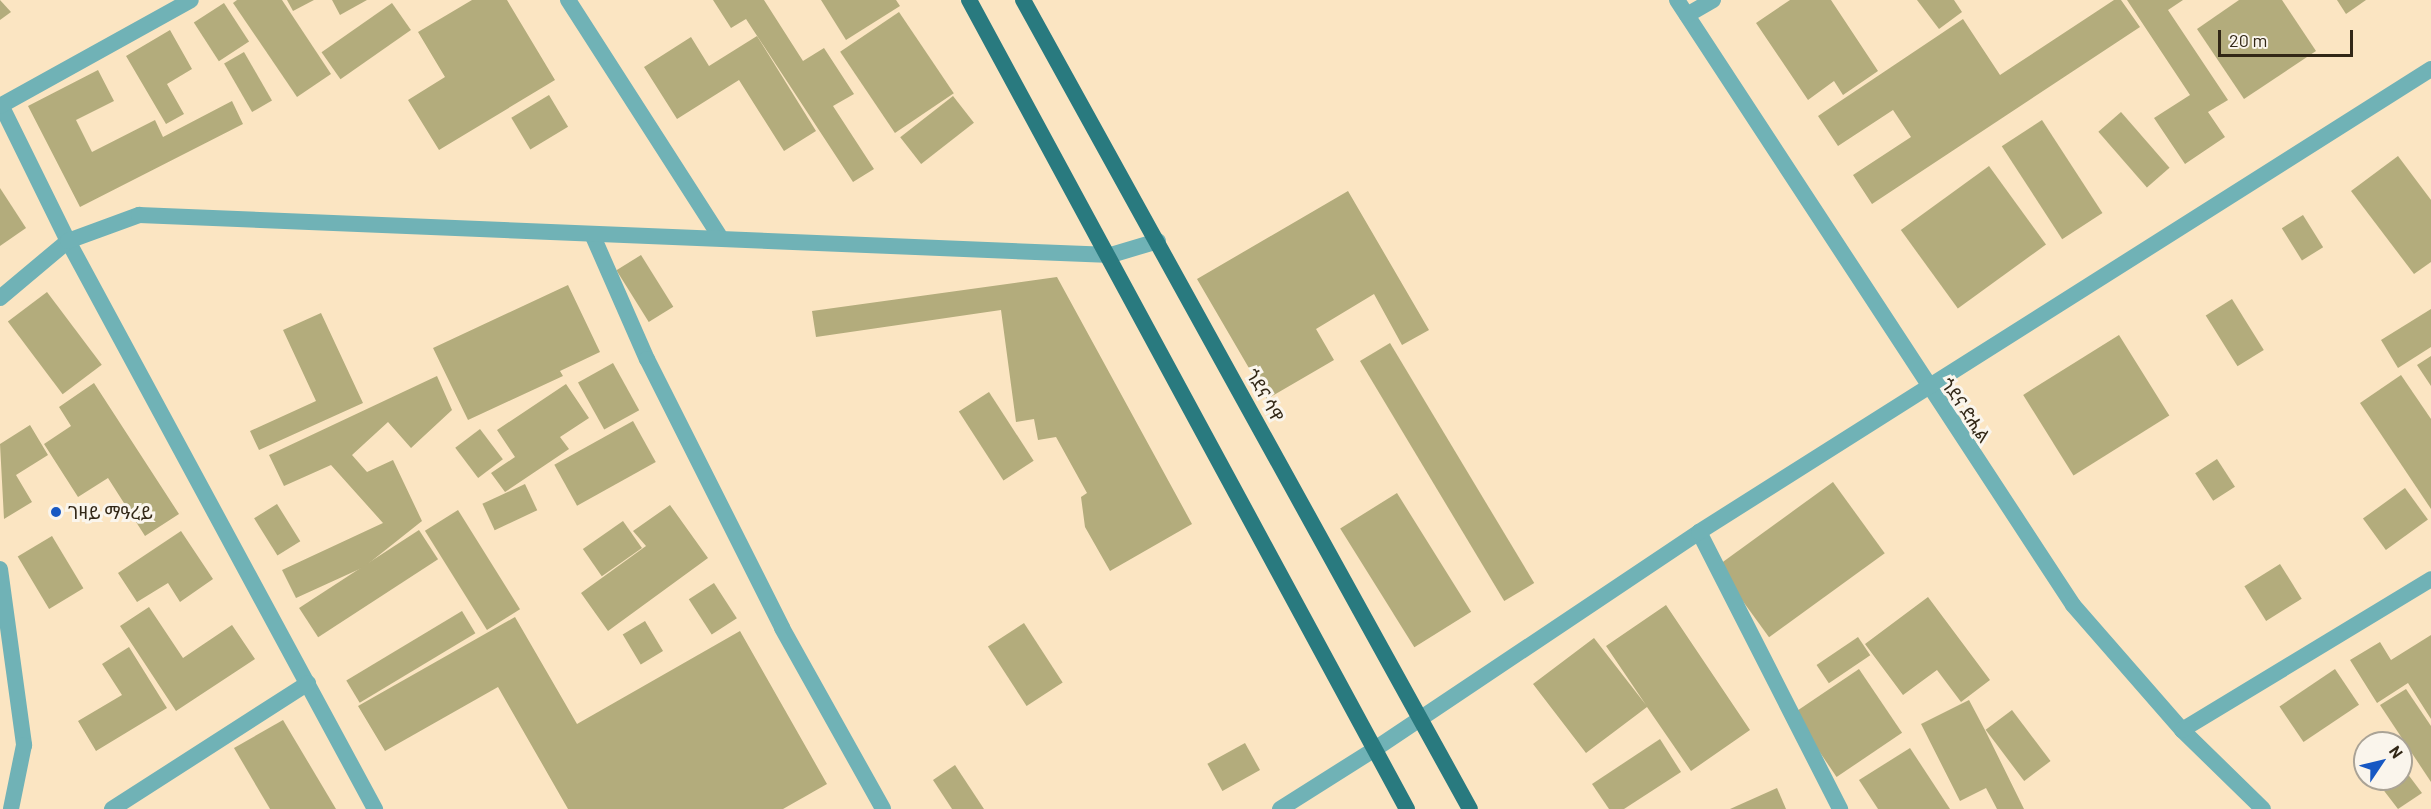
<!DOCTYPE html>
<html>
<head>
<meta charset="utf-8">
<style>
	body { margin:0 }
	#map { position:relative; width:2431px; height:809px; overflow:hidden; background:#fbe5c2; font-family:Barlow,"Noto Sans Ethiopic",sans-serif }
	div>[style] { position:absolute }
	.building>* { inset:0; background:#b3ac7c; transform-origin:0 0 }
	.minor>* { height:16px; margin:-8px; padding:0 8px; transform-origin:8px; border-radius:8px; background:#70b2b6 }
	.tertiary>* { height:16px; margin:-8px; padding:0 8px; transform-origin:8px; border-radius:8px; background:#70b2b6 }
	.primary>* { height:16px; margin:-8px; padding:0 8px; transform-origin:8px; border-radius:8px; background:#297a7f }
	.dots>* { width:16px; height:16px; translate:-50% -50%; box-sizing:border-box; border:3px solid #faf5ec; border-radius:50% }
	span { translate:-50% -50%; white-space:nowrap; text-align:center; line-height:1.15; -webkit-text-stroke:6px #faf5ec; paint-order:stroke }
	.street-label { font-size:18px; color:#322716 }
	.poi-label { font-size:18px; color:#322716 }
	.left { translate:0 -50%; text-align:left }
	.north { position:absolute; left:2353px; top:731px; width:60px; height:60px; box-sizing:border-box; background:#faf5ec; border:2px solid #aaa396; border-radius:50%; rotate:55deg; font-size:16px; font-weight:700; line-height:24px; text-align:center; color:#322716 }
	.north::after { content:''; display:block; margin:auto; width:21px; height:27px; background:#1758c3; clip-path:polygon(50% 0,100% 100%,50% 72%,0 100%) }
	.scale { position:absolute; left:2218px; top:30px; width:135px; height:27px; box-sizing:border-box; border:3px solid #322716; border-top:0; padding-left:8px; font-size:18px; line-height:21px; white-space:nowrap; color:#322716; -webkit-text-stroke:4px #faf5ec; paint-order:stroke }
</style>
</head>
<body>
<div id="map">
	<div class="building">
		<div style="clip-path:polygon(0 0,11px 12px,0 20px)"></div>
		<div style="clip-path:polygon(237px 0,282px 0,331px 74px,297px 97px,233px 3px)"></div>
		<div style="clip-path:polygon(287px 0,314px 0,293px 11px)"></div>
		<div style="clip-path:polygon(332px 0,367px 0,340px 15px)"></div>
		<div style="clip-path:polygon(472px 0,507px 0,555px 80px,439px 150px,408px 100px,445px 77px,418px 32px)"></div>
		<div style="clip-path:polygon(713px 0,764px 0,803px 61px,824px 48px,854px 94px,833px 106px,874px 169px,853px 182px,746px 19px,731px 28px)"></div>
		<div style="clip-path:polygon(821px 0,896px 0,900px 6px,846px 40px)"></div>
		<div style="clip-path:polygon(1790px 0,1831px 0,1878px 71px,1843px 95px,1834px 81px,1808px 100px,1756px 23px)"></div>
		<div style="clip-path:polygon(1917px 0,1954px 0,1962px 12px,1939px 29px)"></div>
		<div style="clip-path:polygon(2114px 0,2121px 0,2140px 27px,1872px 204px,1853px 175px,1911px 137px,1893px 110px,1838px 146px,1818px 116px,1963px 19px,2000px 75px)"></div>
		<div style="clip-path:polygon(2127px 0,2183px 0,2168px 10px,2228px 100px,2208px 112px,2225px 137px,2185px 164px,2154px 118px,2190px 95px)"></div>
		<div style="clip-path:polygon(2239px 0,2282px 0,2316px 51px,2244px 99px,2197px 29px)"></div>
		<div style="clip-path:polygon(2337px 0,2366px 0,2346px 14px)"></div>
		<div style="left:224px;top:3px;width:46px;height:36px;rotate:57deg"></div>
		<div style="left:392px;top:3px;width:33px;height:86px;rotate:55deg"></div>
		<div style="left:899px;top:12px;width:98px;height:71px;rotate:56deg"></div>
		<div style="clip-path:polygon(170px 30px,192px 69px,167px 84px,184px 114px,166px 124px,126px 56px)"></div>
		<div style="clip-path:polygon(757px 36px,816px 131px,784px 151px,739px 80px,677px 119px,644px 67px,691px 37px,709px 66px)"></div>
		<div style="left:244px;top:52px;width:56px;height:23px;rotate:60deg"></div>
		<div style="clip-path:polygon(98px 70px,114px 101px,76px 120px,92px 152px,155px 120px,163px 137px,232px 101px,243px 124px,80px 207px,28px 106px)"></div>
		<div style="left:549px;top:95px;width:37px;height:44px;rotate:59deg"></div>
		<div style="left:953px;top:96px;width:34px;height:67px;rotate:52deg"></div>
		<div style="left:2121px;top:112px;width:74px;height:30px;rotate:49deg"></div>
		<div style="left:2042px;top:120px;width:111px;height:48px;rotate:57deg"></div>
		<div style="clip-path:polygon(2398px 156px,2431px 200px,2431px 262px,2414px 274px,2351px 191px)"></div>
		<div style="left:1989px;top:166px;width:97px;height:109px;rotate:54deg"></div>
		<div style="clip-path:polygon(0 188px,26px 228px,0 246px)"></div>
		<div style="clip-path:polygon(1348px 191px,1429px 330px,1402px 345px,1374px 294px,1316px 329px,1334px 360px,1267px 399px,1197px 279px)"></div>
		<div style="left:2303px;top:215px;width:38px;height:25px;rotate:58deg"></div>
		<div style="left:641px;top:255px;width:61px;height:29px;rotate:58deg"></div>
		<div style="clip-path:polygon(1057px 277px,1192px 524px,1110px 571px,1085px 527px,1081px 497px,1087px 493px,1056px 437px,1038px 440px,1034px 419px,1016px 422px,1001px 310px,816px 337px,812px 311px)"></div>
		<div style="clip-path:polygon(568px 285px,600px 352px,560px 371px,563px 376px,468px 420px,433px 348px)"></div>
		<div style="left:47px;top:292px;width:91px;height:49px;rotate:53deg"></div>
		<div style="left:2232px;top:299px;width:60px;height:31px;rotate:58deg"></div>
		<div style="clip-path:polygon(2431px 309px,2431px 347px,2398px 368px,2381px 340px)"></div>
		<div style="clip-path:polygon(321px 313px,363px 403px,259px 450px,250px 431px,316px 401px,283px 330px)"></div>
		<div style="left:2119px;top:335px;width:95px;height:113px;rotate:58deg"></div>
		<div style="left:1390px;top:343px;width:280px;height:35px;rotate:59deg"></div>
		<div style="clip-path:polygon(2431px 356px,2431px 386px,2417px 365px)"></div>
		<div style="left:613px;top:363px;width:54px;height:40px;rotate:61deg"></div>
		<div style="clip-path:polygon(2401px 375px,2431px 419px,2431px 509px,2360px 403px)"></div>
		<div style="clip-path:polygon(437px 376px,452px 410px,411px 448px,388px 422px,352px 455px,367px 472px,393px 460px,422px 521px,364px 567px,296px 598px,282px 570px,383px 523px,331px 465px,284px 486px,269px 455px)"></div>
		<div style="clip-path:polygon(94px 383px,179px 514px,145px 536px,108px 478px,78px 497px,44px 444px,71px 426px,59px 407px)"></div>
		<div style="clip-path:polygon(566px 384px,589px 418px,560px 437px,569px 449px,505px 492px,491px 473px,515px 457px,497px 430px)"></div>
		<div style="left:989px;top:392px;width:82px;height:36px;rotate:57deg"></div>
		<div style="left:633px;top:421px;width:47px;height:90px;rotate:61deg"></div>
		<div style="clip-path:polygon(30px 425px,48px 455px,16px 475px,32px 502px,4px 519px,0 444px)"></div>
		<div style="left:480px;top:429px;width:38px;height:31px;rotate:53deg"></div>
		<div style="left:2217px;top:459px;width:33px;height:26px;rotate:57deg"></div>
		<div style="left:1833px;top:482px;width:88px;height:143px;rotate:54deg"></div>
		<div style="left:525px;top:484px;width:29px;height:47px;rotate:65deg"></div>
		<div style="left:2405px;top:488px;width:39px;height:52px;rotate:54deg"></div>
		<div style="left:1397px;top:493px;width:140px;height:67px;rotate:58deg"></div>
		<div style="left:277px;top:504px;width:44px;height:27px;rotate:58deg"></div>
		<div style="clip-path:polygon(670px 505px,708px 558px,608px 631px,581px 593px,646px 546px,633px 531px)"></div>
		<div style="left:458px;top:510px;width:117px;height:39px;rotate:58deg"></div>
		<div style="left:623px;top:521px;width:33px;height:49px;rotate:55deg"></div>
		<div style="left:419px;top:530px;width:35px;height:143px;rotate:57deg"></div>
		<div style="clip-path:polygon(181px 531px,213px 579px,180px 602px,168px 583px,137px 602px,118px 573px)"></div>
		<div style="left:52px;top:536px;width:61px;height:40px;rotate:59deg"></div>
		<div style="left:2280px;top:564px;width:41px;height:42px;rotate:58deg"></div>
		<div style="left:714px;top:583px;width:42px;height:30px;rotate:57deg"></div>
		<div style="clip-path:polygon(1928px 597px,1990px 680px,1961px 702px,1937px 670px,1903px 695px,1865px 644px)"></div>
		<div style="clip-path:polygon(1666px 605px,1750px 730px,1691px 771px,1647px 707px,1586px 753px,1533px 684px,1594px 638px,1646px 705px,1606px 646px)"></div>
		<div style="clip-path:polygon(149px 607px,183px 658px,232px 625px,255px 659px,176px 711px,120px 626px)"></div>
		<div style="left:462px;top:611px;width:26px;height:135px;rotate:59deg"></div>
		<div style="clip-path:polygon(515px 617px,577px 724px,740px 631px,827px 784px,783px 809px,568px 809px,498px 687px,385px 751px,358px 706px)"></div>
		<div style="left:645px;top:621px;width:35px;height:26px;rotate:59deg"></div>
		<div style="left:1024px;top:623px;width:71px;height:43px;rotate:57deg"></div>
		<div style="clip-path:polygon(2431px 635px,2431px 719px,2408px 683px,2377px 703px,2350px 660px,2380px 642px,2391px 660px)"></div>
		<div style="left:1858px;top:637px;width:22px;height:50px;rotate:56deg"></div>
		<div style="clip-path:polygon(129px 647px,167px 708px,96px 751px,78px 721px,122px 695px,102px 664px)"></div>
		<div style="left:1859px;top:669px;width:77px;height:79px;rotate:56deg"></div>
		<div style="left:2335px;top:669px;width:43px;height:67px;rotate:56deg"></div>
		<div style="clip-path:polygon(2406px 689px,2431px 726px,2431px 782px,2380px 705px)"></div>
		<div style="clip-path:polygon(1969px 700px,1986px 732px,2024px 809px,1997px 809px,1986px 788px,1960px 801px,1921px 724px)"></div>
		<div style="left:2012px;top:710px;width:64px;height:33px;rotate:53deg"></div>
		<div style="clip-path:polygon(283px 720px,336px 809px,270px 809px,234px 748px)"></div>
		<div style="clip-path:polygon(1660px 739px,1681px 772px,1624px 809px,1609px 809px,1592px 784px)"></div>
		<div style="left:1245px;top:743px;width:31px;height:43px;rotate:61deg"></div>
		<div style="clip-path:polygon(1910px 748px,1950px 809px,1878px 809px,1859px 780px)"></div>
		<div style="clip-path:polygon(955px 765px,984px 809px,952px 809px,933px 780px)"></div>
		<div style="clip-path:polygon(2401px 765px,2422px 793px,2398px 809px,2375px 779px,2401px 779px)"></div>
		<div style="clip-path:polygon(1777px 788px,1786px 809px,1730px 809px)"></div>
	</div>
	<div class="minor">
		<div style="left:568px;top:0;width:279px;rotate:57.3deg"></div>
		<div style="left:1677px;top:0;width:723px;rotate:56.79deg"></div>
		<div style="left:2073px;top:605px;width:166px;rotate:48.9deg"></div>
		<div style="left:2182px;top:730px;width:113px;rotate:44.3deg"></div>
		<div style="left:1687px;top:15px;width:30px;rotate:-30deg"></div>
		<div style="left:1px;top:105px;width:152px;rotate:63.8deg"></div>
		<div style="left:68px;top:241px;width:646px;rotate:61.61deg"></div>
		<div style="left:0;top:106px;width:218px;rotate:-29deg"></div>
		<div style="left:592px;top:234px;width:137px;rotate:66.3deg"></div>
		<div style="left:647px;top:359px;width:301px;rotate:63.3deg"></div>
		<div style="left:782px;top:628px;width:207px;rotate:60.8deg"></div>
		<div style="left:0;top:298px;width:89px;rotate:-40deg"></div>
		<div style="left:68px;top:241px;width:76px;rotate:-20.1deg"></div>
		<div style="left:139px;top:215px;width:973px;rotate:2.36deg"></div>
		<div style="left:1111px;top:255px;width:49px;rotate:-16.6deg"></div>
		<div style="left:1699px;top:532px;width:311px;rotate:63deg"></div>
		<div style="left:0;top:569px;width:178px;rotate:82.2deg"></div>
		<div style="left:24px;top:745px;width:65px;rotate:101.5deg"></div>
		<div style="left:2182px;top:730px;width:291px;rotate:-31.2deg"></div>
		<div style="left:112px;top:809px;width:233px;rotate:-32.7deg"></div>
		<div style="left:1280px;top:809px;width:112px;rotate:-32.3deg"></div>
	</div>
	<div class="tertiary">
		<div style="left:1375px;top:749px;width:390px;rotate:-33.8deg"></div>
		<div style="left:1699px;top:532px;width:866px;rotate:-32.31deg"></div>
	</div>
	<div class="primary">
		<div style="left:969px;top:0;width:920px;rotate:61.57deg"></div>
		<div style="left:1023px;top:0;width:924px;rotate:61.08deg"></div>
	</div>
	<div class="dots">
		<div style="left:56px;top:512px;background:#1758c3"></div>
	</div>
	<div class="street-label">
		<span style="left:1265px;top:395px;rotate:61deg">ጎደና ሳዋ</span>
		<span style="left:1966px;top:410px;rotate:56deg">ጎደና ድሒል</span>
	</div>
	<div class="poi-label">
		<span class="left" style="left:68px;top:512px">ገዛይ ማዓረይ</span>
	</div>
	<div class="north">N</div>
	<div class="scale">20 m</div>
</div>
</body>
</html>
